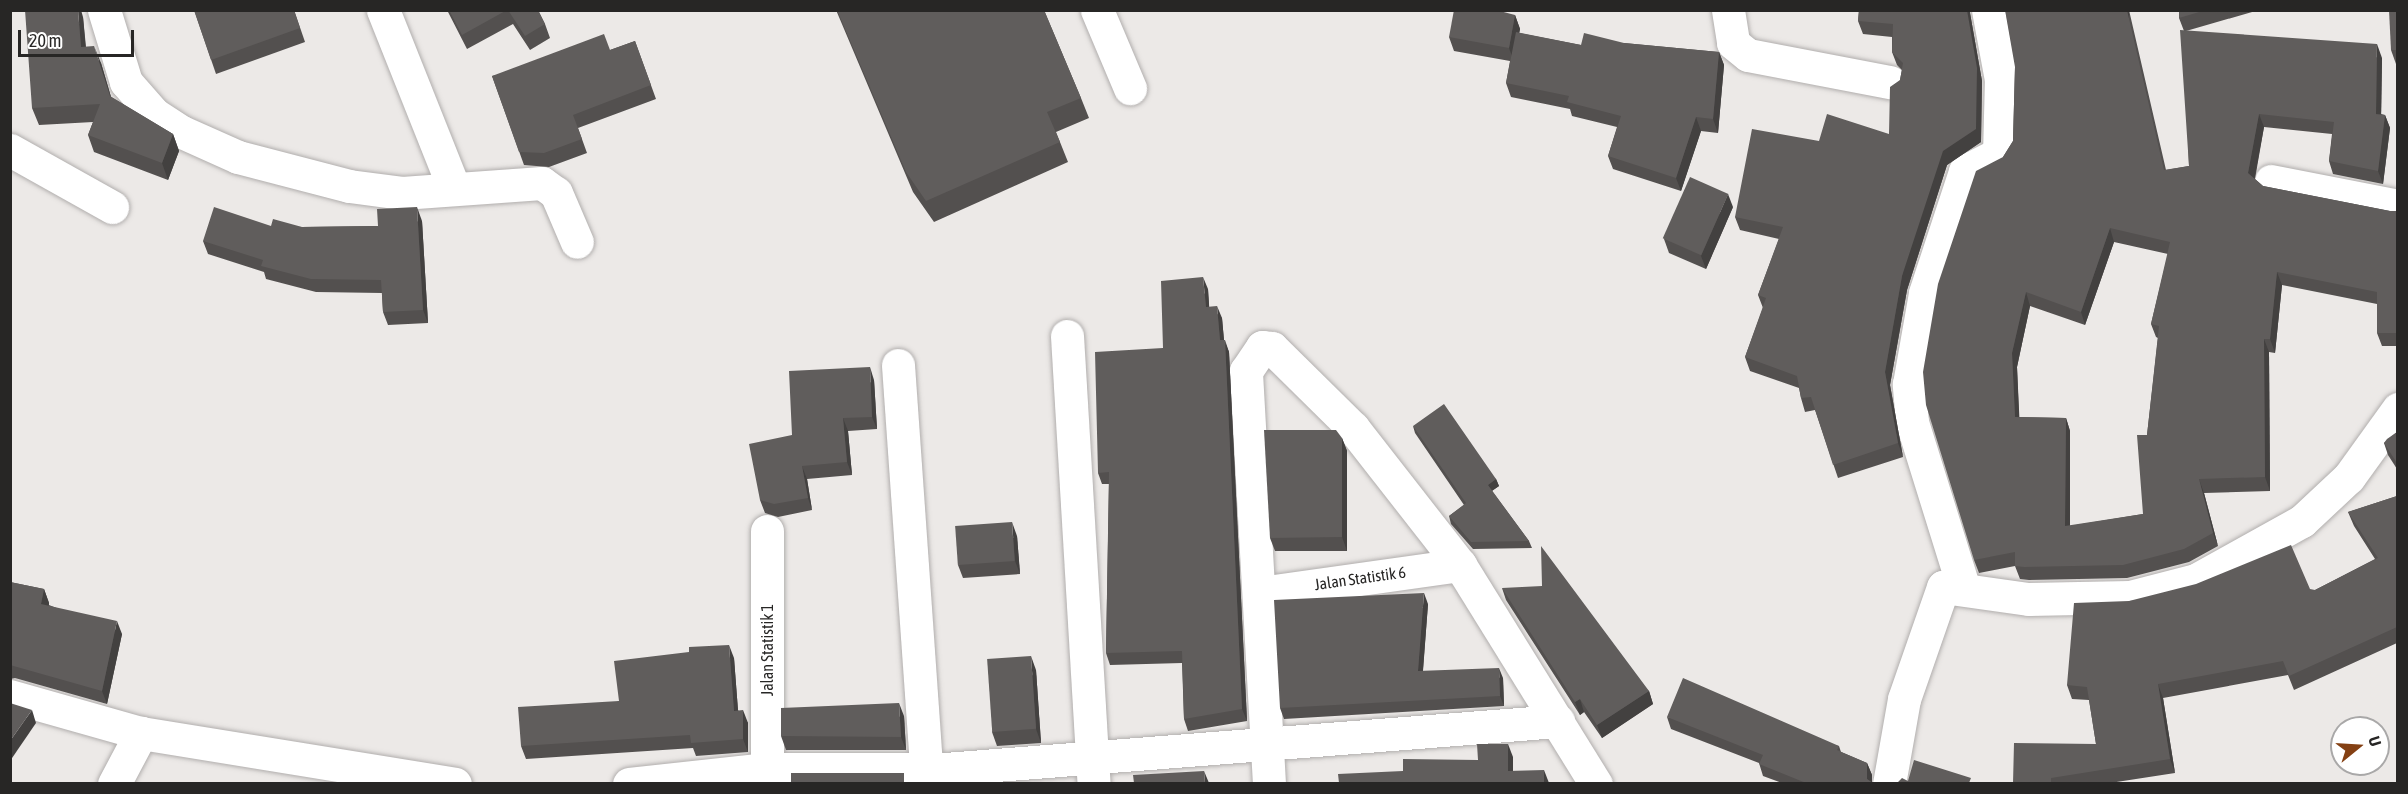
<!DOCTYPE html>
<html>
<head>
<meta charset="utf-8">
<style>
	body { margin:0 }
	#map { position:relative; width:2408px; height:794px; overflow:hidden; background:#ece9e7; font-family:"Asap Condensed",sans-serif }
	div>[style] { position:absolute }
	.roads { filter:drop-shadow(0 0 2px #b1aead) drop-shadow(0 0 2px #b1aead) }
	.minor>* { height:33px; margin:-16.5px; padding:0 16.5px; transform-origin:16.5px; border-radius:16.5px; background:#fff }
	.wall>* { inset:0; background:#53504f }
	.shaded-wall>* { inset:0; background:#434140; transform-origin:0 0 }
	.building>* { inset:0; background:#605d5c; transform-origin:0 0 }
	span { translate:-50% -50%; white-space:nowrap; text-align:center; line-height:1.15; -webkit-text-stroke:6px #fff; paint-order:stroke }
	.street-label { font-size:16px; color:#272625 }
	.frame { position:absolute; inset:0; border:12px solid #272625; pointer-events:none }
	.north { position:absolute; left:2330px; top:716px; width:60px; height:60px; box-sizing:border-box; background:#fff; border:2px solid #a9a8a8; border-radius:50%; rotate:72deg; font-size:16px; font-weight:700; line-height:24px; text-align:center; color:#272625 }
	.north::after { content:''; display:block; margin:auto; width:21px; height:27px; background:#844013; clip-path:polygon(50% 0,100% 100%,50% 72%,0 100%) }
	.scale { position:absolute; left:18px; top:30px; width:116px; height:27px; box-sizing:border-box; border:3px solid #272625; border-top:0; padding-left:8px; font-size:18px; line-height:21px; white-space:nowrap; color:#272625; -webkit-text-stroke:4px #fff; paint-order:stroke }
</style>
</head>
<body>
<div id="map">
	<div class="roads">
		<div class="minor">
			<div style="left:104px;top:10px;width:75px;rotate:73deg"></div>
			<div style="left:126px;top:82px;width:43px;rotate:48.8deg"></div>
			<div style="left:154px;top:114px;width:33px;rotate:33deg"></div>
			<div style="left:182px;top:132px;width:61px;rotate:24.1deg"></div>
			<div style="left:238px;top:157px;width:115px;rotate:14.6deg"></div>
			<div style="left:349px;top:186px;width:53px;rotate:7.5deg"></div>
			<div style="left:402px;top:193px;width:140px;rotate:-4.1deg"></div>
			<div style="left:542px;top:183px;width:17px;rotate:36deg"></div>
			<div style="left:556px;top:193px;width:53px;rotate:66.8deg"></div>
			<div style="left:383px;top:10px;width:189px;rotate:68.3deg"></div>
			<div style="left:1097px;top:10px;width:85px;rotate:67.1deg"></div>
			<div style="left:1728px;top:10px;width:33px;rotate:81deg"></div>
			<div style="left:1733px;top:43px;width:19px;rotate:39deg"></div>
			<div style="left:1748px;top:55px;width:145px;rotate:10.8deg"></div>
			<div style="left:10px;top:150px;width:117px;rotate:29.2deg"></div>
			<div style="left:2271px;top:181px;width:129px;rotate:11.1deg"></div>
			<div style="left:1067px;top:336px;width:449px;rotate:86.6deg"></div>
			<div style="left:898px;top:365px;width:420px;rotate:86deg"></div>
			<div style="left:767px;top:531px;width:253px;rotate:90deg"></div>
			<div style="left:1963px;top:586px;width:172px;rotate:-107.3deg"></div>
			<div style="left:1912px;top:422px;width:38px;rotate:-95deg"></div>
			<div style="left:1909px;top:384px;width:92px;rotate:-80deg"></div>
			<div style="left:1925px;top:293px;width:128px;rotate:-71.8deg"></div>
			<div style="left:1965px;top:171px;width:38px;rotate:-27deg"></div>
			<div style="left:1999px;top:154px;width:74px;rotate:-88.5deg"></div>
			<div style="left:2001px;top:80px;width:71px;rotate:-100.5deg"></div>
			<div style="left:1260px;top:593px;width:202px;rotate:-8deg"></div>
			<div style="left:10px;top:696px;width:136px;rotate:15.8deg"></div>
			<div style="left:141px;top:733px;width:318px;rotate:9.2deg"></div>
			<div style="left:114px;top:784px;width:58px;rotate:-62.1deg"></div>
			<div style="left:629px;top:784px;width:139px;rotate:-6.2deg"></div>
			<div style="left:767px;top:769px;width:178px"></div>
			<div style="left:945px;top:769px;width:615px;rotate:-4.48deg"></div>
			<div style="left:1269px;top:784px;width:414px;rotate:-93.2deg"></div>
			<div style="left:1246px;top:371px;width:29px;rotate:-56deg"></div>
			<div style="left:1262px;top:347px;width:10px;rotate:6deg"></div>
			<div style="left:1272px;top:348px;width:114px;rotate:44.6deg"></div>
			<div style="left:1353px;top:428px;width:174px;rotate:52deg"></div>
			<div style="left:1460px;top:565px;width:258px;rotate:58.2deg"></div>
			<div style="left:1889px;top:784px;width:86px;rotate:-80deg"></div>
			<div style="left:1904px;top:699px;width:119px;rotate:-70.8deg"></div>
			<div style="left:1943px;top:587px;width:86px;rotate:8deg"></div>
			<div style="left:2028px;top:599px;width:102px;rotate:-1.1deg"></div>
			<div style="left:2130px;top:597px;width:68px;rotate:-14.4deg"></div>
			<div style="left:2196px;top:580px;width:121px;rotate:-29.1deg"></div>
			<div style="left:2302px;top:521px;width:64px;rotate:-43.1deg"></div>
			<div style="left:2349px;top:477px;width:84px;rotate:-54.2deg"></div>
		</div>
	</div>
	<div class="wall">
		<div style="clip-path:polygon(194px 10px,294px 10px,305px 42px,216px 74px)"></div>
		<div style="clip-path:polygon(447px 10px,538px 10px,545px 24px,550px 38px,530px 50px,513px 24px,467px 49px)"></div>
		<div style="clip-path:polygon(836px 10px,1044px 10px,1081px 98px,1089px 118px,1056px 132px,1068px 162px,934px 222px,913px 192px)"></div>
		<div style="clip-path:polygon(1859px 10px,1970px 10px,1970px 13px,1982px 81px,1981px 142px,1947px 165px,1907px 290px,1890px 385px,1903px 457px,1838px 478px,1815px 410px,1805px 412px,1801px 398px,1799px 388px,1750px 371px,1745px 357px,1763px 308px,1758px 295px,1779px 239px,1740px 230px,1735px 217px,1819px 141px,1889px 134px,1902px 70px,1897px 65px,1892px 52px,1892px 37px,1863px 34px,1858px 21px)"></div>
		<div style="clip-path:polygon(evenodd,2129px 10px,2166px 170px,2189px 166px,2184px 31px,2179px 18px,2179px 10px,2259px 10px,2186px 31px,2382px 58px,2381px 114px,2385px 115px,2390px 128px,2383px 184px,2333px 174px,2329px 161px,2332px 134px,2264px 127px,2255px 179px,2263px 186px,2390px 211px,2397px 211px,2397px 346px,2382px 346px,2377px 333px,2377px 304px,2282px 285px,2275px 353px,2269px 352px,2270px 491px,2204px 493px,2218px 546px,2189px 562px,2127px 578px,2029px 580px,2020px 579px,2015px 566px,1979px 573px,1974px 560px,2003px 157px,2013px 141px,2015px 67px,2129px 10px,2114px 242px,2168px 254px,2151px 324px,2156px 337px,2158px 338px,2147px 435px,2143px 514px,2070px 526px,2070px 431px,2066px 418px,2019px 417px,2017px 367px,2030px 306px,2085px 325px,2114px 242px)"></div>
		<div style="clip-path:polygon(2397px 10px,2397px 63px,2396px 64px,2391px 50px)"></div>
		<div style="clip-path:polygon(1515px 15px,1520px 29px,1519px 33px,1581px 45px,1624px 43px,1719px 52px,1724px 65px,1718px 133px,1701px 131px,1681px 191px,1613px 169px,1608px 156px,1617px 127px,1572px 116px,1570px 109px,1511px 97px,1506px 83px,1510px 61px,1454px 51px,1449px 37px)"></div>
		<div style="clip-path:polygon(83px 17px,86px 47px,101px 63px,111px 97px,173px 134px,179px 151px,168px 180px,94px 152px,88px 135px,93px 122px,39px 125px,32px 108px)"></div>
		<div style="clip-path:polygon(635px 41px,656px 99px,578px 128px,587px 153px,549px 167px,524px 165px,492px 76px,610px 50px)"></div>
		<div style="clip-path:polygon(1733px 207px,1706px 269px,1669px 253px,1664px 239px)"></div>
		<div style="clip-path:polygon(422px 221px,428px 323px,388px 325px,383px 312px,382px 293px,316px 292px,266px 279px,264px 272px,208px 254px,203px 241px,271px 226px,302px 227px,378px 226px)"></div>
		<div style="clip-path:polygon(1208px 289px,1209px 307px,1222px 318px,1224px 340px,1229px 352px,1247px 721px,1188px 731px,1184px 719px,1182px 663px,1110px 665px,1106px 653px,1109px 484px,1102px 484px,1098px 473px,1163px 348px)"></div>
		<div style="clip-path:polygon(874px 380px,877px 429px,848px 431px,852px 475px,807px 479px,812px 510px,778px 517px,765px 513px,760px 500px,792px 435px)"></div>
		<div style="clip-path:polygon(1413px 426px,1496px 479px,1499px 486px,1492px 491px,1529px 541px,1532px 548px,1473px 549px,1451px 524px,1449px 516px,1464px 505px,1415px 433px)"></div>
		<div style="clip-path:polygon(2397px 432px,2397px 469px,2388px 455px,2384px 443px)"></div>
		<div style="clip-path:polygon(1342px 438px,1347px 451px,1347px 551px,1275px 551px,1270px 538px)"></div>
		<div style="clip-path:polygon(2397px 496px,2397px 643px,2294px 690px,2288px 675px,2163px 698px,2175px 773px,2110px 783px,2013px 783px,2096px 744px,2089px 700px,2072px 699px,2067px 685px,2129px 601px,2315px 590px,2375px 559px,2354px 526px,2348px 512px)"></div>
		<div style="clip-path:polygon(1017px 536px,1020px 574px,963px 578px,958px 565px)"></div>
		<div style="clip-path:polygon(10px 582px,44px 589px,49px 603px,49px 605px,122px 634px,107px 704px,15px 678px,10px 679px)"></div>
		<div style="clip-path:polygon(1502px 588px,1649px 691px,1653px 704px,1602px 738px,1584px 712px,1580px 715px,1506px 600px)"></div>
		<div style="clip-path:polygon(1428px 604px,1423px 671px,1503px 678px,1504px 706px,1284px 719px,1280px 708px)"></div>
		<div style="clip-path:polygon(734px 658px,738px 710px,748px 723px,748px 752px,696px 756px,693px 748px,526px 759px,521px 746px,619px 701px)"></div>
		<div style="clip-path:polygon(1036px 670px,1041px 743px,997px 746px,992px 732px)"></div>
		<div style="clip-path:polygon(904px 716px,906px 750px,786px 750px,781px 736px)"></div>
		<div style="clip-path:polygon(1667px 717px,1839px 746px,1841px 752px,1867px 763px,1872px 775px,1872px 783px,1873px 783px,1782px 783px,1763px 776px,1759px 763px,1671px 729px)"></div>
	</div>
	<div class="shaded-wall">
		<div style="clip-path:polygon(78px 10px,81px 10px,83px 17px,87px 64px,81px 47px)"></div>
		<div style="clip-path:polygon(1967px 10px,1970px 10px,1970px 13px,1982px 81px,1981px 142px,1947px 165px,1907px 290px,1890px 385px,1903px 457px,1898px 443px,1885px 372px,1902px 276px)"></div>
		<div style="left:2127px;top:10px;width:2px;height:164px"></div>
		<div style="clip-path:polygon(1515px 15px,1520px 29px,1514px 62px,1509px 48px)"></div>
		<div style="clip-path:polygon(2377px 44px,2382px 58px,2381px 127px,2376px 114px)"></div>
		<div style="clip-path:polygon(94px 46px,101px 63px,116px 114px,110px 96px)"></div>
		<div style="clip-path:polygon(1719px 52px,1724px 65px,1718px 133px,1713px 119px)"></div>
		<div style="clip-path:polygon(2259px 114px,2264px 127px,2253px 186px,2248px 173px)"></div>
		<div style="clip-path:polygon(2385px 115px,2390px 128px,2383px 184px,2378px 171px)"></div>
		<div style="clip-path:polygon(1696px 117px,1701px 131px,1681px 191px,1676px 178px)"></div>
		<div style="clip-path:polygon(173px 134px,179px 151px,168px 180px,162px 163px)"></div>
		<div style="clip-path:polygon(1728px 194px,1733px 207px,1706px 269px,1701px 256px)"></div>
		<div style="clip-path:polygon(417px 207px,422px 221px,428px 323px,423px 310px)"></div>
		<div style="clip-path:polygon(2110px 228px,2114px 242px,2085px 325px,2081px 312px)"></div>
		<div style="clip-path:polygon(2277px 272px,2282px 285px,2275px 353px,2270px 339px)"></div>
		<div style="clip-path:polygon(1203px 277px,1208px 289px,1210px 319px,1206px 307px)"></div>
		<div style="clip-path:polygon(2026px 292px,2030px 306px,2017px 367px,2020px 431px,2015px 417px,2012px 353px)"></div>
		<div style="clip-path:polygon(1217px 306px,1222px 318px,1225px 352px,1220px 340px)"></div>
		<div style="clip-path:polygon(2264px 339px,2269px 352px,2270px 491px,2265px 477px)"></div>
		<div style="clip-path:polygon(1225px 340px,1229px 352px,1247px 721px,1242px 709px)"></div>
		<div style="clip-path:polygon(870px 367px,874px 380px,877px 429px,872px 417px)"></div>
		<div style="clip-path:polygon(843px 418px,848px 431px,852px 475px,847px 462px)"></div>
		<div style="clip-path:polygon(2066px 418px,2070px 431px,2070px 540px,2065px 526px)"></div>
		<div style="clip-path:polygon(1342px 438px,1347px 451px,1347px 551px,1342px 537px)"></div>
		<div style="clip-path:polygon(802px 466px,807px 479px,812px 510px,808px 498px)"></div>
		<div style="clip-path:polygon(1496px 479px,1499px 486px,1490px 492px,1488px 485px)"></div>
		<div style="clip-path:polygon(2199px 479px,2204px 493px,2218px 546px,2213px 533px)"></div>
		<div style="clip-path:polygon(1012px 522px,1017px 536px,1020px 574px,1015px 561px)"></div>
		<div style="clip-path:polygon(44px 589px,49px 603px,46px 617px,41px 604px)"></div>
		<div style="clip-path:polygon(1424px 593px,1428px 604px,1422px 682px,1418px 671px)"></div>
		<div style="clip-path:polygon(117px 621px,122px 634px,107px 704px,102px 691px)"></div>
		<div style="clip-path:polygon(729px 645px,734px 658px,739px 724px,734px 711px)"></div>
		<div style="clip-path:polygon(1031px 656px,1036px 670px,1041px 743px,1036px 729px)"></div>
		<div style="clip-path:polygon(1499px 668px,1503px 678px,1504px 706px,1500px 696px)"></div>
		<div style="clip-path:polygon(2158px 684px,2163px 698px,2175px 773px,2170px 759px)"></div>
		<div style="clip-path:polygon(1649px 691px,1653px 704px,1602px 738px,1597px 725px)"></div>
		<div style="clip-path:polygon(1580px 699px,1584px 712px,1580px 715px,1575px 702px)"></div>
		<div style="clip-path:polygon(899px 703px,904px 716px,906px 750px,901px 737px)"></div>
		<div style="clip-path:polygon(32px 710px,36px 723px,10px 761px,10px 741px)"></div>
		<div style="clip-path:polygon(743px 710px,748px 723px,748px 752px,743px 739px)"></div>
		<div style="clip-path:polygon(1508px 744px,1513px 757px,1513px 783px,1508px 771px)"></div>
		<div style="clip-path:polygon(1867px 763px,1872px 775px,1872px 783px,1867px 779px)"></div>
		<div style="clip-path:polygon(1544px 770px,1549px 783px,1544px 783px)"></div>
		<div style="clip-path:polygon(1204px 771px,1209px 783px,1205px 783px)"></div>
	</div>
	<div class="building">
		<div style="clip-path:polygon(25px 10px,78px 10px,81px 47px,94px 46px,110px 96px,173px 134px,162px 163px,88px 135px,100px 104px,32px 108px)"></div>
		<div style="clip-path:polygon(194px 10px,294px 10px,300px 28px,211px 60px)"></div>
		<div style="clip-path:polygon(449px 10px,507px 10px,462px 35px)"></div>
		<div style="clip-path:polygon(508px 10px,538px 10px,545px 24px,525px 36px)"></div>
		<div style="clip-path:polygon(837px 10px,1044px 10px,1081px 98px,1047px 112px,1060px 142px,926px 201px,906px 172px)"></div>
		<div style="clip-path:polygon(1454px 10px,1496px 10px,1515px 15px,1509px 48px,1449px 37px)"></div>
		<div style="clip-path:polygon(1859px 10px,1967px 10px,1977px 68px,1976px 129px,1943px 151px,1902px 276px,1885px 372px,1898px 443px,1833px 465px,1811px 397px,1801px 398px,1797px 376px,1745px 357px,1766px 298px,1758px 295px,1783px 227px,1735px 217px,1752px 129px,1819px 141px,1827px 114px,1889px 134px,1890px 87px,1900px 80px,1903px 63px,1892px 52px,1893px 24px,1858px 21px)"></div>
		<div style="clip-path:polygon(evenodd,2005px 10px,2127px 10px,2164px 170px,2189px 166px,2180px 30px,2377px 44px,2376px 114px,2385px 115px,2378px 171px,2329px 161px,2334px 122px,2259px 114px,2248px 173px,2263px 186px,2390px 211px,2397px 211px,2397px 333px,2377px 333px,2377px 292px,2277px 272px,2270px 339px,2264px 339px,2265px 477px,2199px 479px,2213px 533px,2184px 549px,2123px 565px,2024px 567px,2015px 566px,2015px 552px,1974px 560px,1926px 405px,1923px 372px,1938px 284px,1976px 171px,2003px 157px,2013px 141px,2015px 67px,2005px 10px,2110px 228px,2170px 242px,2151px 324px,2159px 326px,2147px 435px,2137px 435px,2143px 514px,2065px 526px,2066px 418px,2015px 417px,2012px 353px,2026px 292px,2081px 312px,2110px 228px)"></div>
		<div style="clip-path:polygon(2179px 10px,2206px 10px,2179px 18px)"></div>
		<div style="clip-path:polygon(2389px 10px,2397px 10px,2397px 50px,2391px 50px)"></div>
		<div style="clip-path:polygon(1516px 32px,1581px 45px,1584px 33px,1624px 43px,1719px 52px,1713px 119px,1696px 117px,1676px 178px,1608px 156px,1621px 116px,1567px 102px,1569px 96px,1506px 83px)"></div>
		<div style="clip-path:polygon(604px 34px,610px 50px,635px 41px,651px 85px,573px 115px,582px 139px,544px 153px,519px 152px,492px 76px)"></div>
		<div style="left:1690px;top:177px;width:42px;height:67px;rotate:24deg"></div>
		<div style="clip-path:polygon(214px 207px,271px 226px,273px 219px,302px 227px,378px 226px,377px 209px,417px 207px,423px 310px,383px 312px,381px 280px,311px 279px,261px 266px,263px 260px,203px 241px)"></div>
		<div style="clip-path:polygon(1203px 277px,1206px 307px,1217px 306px,1220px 340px,1225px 340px,1242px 709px,1184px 719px,1182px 651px,1106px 653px,1109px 472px,1098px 473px,1095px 352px,1163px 348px,1161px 281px)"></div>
		<div style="clip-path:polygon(870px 367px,872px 417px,843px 418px,847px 462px,802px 466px,808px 498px,774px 504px,760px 500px,749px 444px,792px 435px,789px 371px)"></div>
		<div style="clip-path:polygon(1444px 404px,1496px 479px,1488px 485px,1529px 541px,1471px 542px,1449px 516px,1466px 503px,1413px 426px)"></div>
		<div style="clip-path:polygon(1264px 430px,1336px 430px,1342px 438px,1342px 537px,1270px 538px)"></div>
		<div style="clip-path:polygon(2397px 432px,2397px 463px,2384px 443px,2387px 439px)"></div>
		<div style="clip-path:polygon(2397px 496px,2397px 608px,2396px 609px,2397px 613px,2397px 627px,2289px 676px,2283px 661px,2158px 684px,2170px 759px,2051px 778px,2051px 783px,2013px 783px,2014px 743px,2096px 744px,2087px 687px,2067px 685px,2074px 603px,2129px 601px,2196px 584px,2291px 545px,2310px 589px,2315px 590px,2378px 558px,2348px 512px)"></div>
		<div style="left:1012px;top:522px;width:39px;height:57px;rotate:86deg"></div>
		<div style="clip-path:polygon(1541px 546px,1649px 691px,1597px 725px,1580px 699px,1575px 702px,1502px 588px,1542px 586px)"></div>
		<div style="clip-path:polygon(10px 582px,44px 589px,41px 604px,117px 621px,102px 691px,10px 665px)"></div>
		<div style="clip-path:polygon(1424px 593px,1418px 671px,1499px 668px,1500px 696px,1280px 708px,1274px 600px)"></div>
		<div style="clip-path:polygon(729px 645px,734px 711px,743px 710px,743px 739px,691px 743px,690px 735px,521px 746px,518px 707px,619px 701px,614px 661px,689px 652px,689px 647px)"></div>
		<div style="left:1031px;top:656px;width:73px;height:44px;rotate:86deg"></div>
		<div style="clip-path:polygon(1683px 678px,1839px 746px,1837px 750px,1867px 763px,1867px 779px,1873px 783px,1806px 783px,1759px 764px,1763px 755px,1667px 717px)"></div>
		<div style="clip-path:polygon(10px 703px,32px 710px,10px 741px)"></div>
		<div style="clip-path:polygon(899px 703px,901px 737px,781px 736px,781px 708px)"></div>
		<div style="clip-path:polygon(1477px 744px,1508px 744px,1508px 771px,1544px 770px,1544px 783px,1339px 783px,1338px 774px,1403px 771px,1403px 759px,1478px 760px)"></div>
		<div style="clip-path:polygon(1914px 760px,1971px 778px,1969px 783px,1897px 783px,1902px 778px,1908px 781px)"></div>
		<div style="clip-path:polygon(1204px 771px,1205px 783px,1134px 783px,1133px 775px)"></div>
		<div style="left:791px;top:773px;width:113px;height:10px"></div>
	</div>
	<div class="street-label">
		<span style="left:1360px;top:578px;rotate:-8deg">Jalan Statistik 6</span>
		<span style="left:767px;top:650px;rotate:-90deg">Jalan Statistik 1</span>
	</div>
	<div class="frame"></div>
	<div class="north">U</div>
	<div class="scale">20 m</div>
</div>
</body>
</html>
